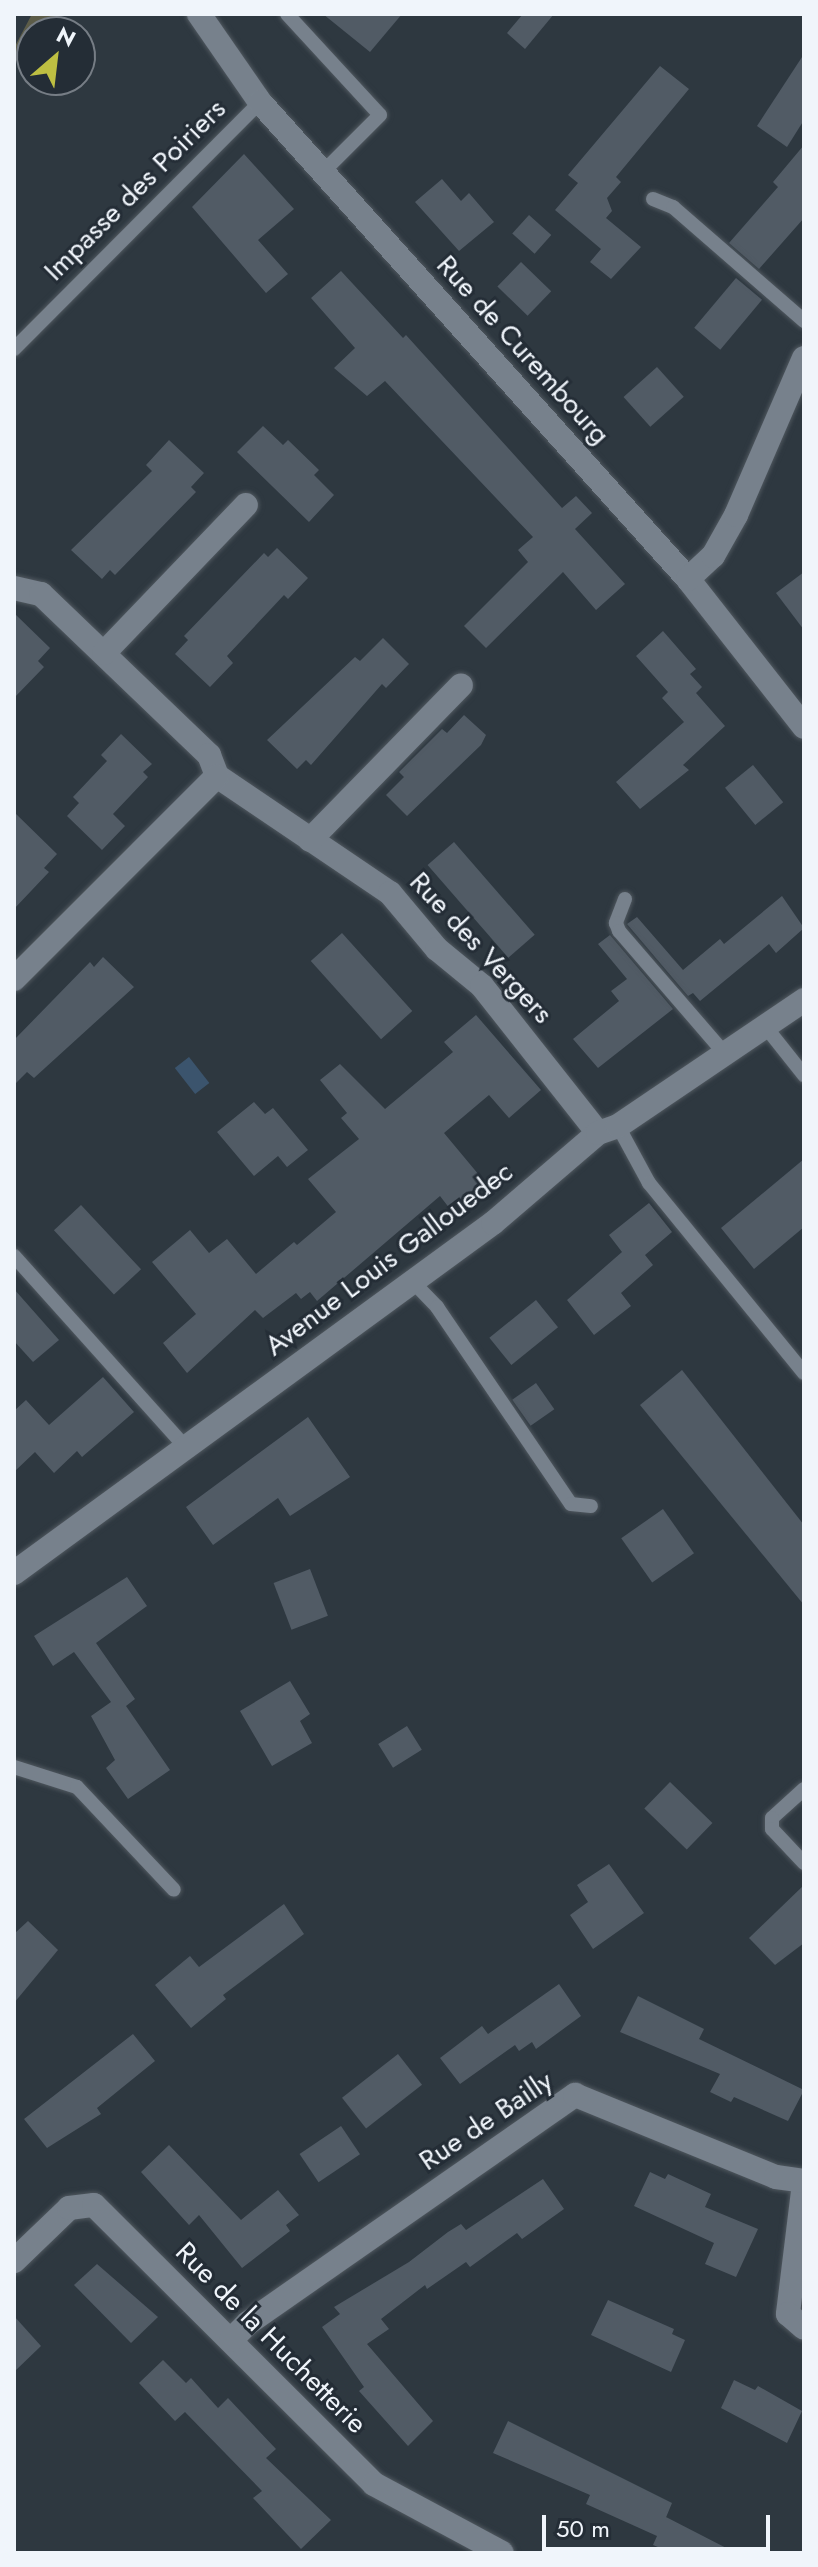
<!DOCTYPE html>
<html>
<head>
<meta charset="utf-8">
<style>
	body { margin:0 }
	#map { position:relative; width:818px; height:2567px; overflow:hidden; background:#2e3840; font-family:Jost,sans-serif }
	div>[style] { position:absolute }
	.green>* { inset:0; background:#5c5c48 }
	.water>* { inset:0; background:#3b546d; transform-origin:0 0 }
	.building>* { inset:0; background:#515b65; transform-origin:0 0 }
	.roads { filter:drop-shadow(0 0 2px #4f575e) drop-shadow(0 0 2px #4f575e) }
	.service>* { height:14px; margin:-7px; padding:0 7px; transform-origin:7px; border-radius:7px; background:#77818c }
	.minor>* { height:24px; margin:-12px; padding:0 12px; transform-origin:12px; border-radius:12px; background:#77818c }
	.secondary>* { height:24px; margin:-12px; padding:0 12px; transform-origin:12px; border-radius:12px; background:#77818c }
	span { translate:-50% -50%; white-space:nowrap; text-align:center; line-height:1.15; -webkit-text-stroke:6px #242d36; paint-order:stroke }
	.street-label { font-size:28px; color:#f0f5fb }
	.frame { position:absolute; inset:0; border:16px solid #f0f5fb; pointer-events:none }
	.north { position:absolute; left:16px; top:16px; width:80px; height:80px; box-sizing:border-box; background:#242d36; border:2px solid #767d85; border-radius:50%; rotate:28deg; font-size:22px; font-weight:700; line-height:32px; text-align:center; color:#f0f5fb }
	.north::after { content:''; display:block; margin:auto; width:28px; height:36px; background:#bebf42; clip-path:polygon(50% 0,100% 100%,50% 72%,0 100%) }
	.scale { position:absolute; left:542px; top:2515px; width:228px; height:36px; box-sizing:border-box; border:4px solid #f0f5fb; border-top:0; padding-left:10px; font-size:24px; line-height:28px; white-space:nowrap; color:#f0f5fb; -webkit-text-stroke:6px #242d36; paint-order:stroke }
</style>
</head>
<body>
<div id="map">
	<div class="green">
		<div style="clip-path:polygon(32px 14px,61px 14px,44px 32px,32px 32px,32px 44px,14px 63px,14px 48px)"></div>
	</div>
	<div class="water">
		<div style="left:189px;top:1057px;width:33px;height:18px;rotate:52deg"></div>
	</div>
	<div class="building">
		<div style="clip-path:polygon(323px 14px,402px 14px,370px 52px)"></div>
		<div style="clip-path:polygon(523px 14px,554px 14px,525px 49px,507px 33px)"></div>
		<div style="clip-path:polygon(804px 54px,804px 120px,787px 147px,757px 126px)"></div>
		<div style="clip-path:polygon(660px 66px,689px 89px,616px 177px,621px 182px,607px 198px,612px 211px,606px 218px,641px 247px,611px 279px,590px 262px,601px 249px,555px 210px,578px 183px,568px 175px)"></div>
		<div style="clip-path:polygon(804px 145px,804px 218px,759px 269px,729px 243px,778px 187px,773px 182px)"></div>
		<div style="clip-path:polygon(244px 154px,294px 209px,258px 240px,288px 274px,266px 293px,192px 207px)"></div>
		<div style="clip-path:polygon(442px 179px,461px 201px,469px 193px,494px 222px,459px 251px,415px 202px)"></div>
		<div style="left:529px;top:215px;width:30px;height:25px;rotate:42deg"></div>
		<div style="left:521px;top:262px;width:42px;height:34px;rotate:44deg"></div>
		<div style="clip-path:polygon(341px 271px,403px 338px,406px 335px,562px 508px,576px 496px,592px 513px,575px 529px,625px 584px,596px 610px,563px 572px,486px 648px,464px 626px,528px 562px,518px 550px,533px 537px,385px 381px,367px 396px,334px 368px,355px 348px,311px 298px)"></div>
		<div style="left:736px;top:278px;width:34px;height:65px;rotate:40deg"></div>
		<div style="left:657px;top:367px;width:40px;height:45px;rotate:48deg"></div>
		<div style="clip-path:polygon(263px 426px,283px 445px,288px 440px,319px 470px,314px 475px,334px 495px,309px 522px,237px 452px)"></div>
		<div style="clip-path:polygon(169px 440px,204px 473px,191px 487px,196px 492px,115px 575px,110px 570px,102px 579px,71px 550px,152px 471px,146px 465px)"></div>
		<div style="clip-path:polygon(277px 548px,308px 578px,288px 599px,284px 595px,227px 656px,233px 663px,210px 687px,175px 654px,188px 640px,184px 636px,264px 553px,268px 557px)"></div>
		<div style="clip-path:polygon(804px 572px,804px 630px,776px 593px)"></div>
		<div style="clip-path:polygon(14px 613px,50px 648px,38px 661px,44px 667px,14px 698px)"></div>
		<div style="clip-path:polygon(663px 631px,696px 669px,690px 674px,702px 687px,696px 693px,725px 726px,683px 765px,689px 770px,640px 809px,616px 782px,684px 722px,662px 698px,668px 692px,636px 656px)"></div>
		<div style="clip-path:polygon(383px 638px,409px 664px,386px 688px,382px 684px,311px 765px,306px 760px,297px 769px,267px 740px,355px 657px,360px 661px)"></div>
		<div style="clip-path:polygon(464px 715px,486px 735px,481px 745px,407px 816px,386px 795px,404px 777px,399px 772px,442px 729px,447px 733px)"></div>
		<div style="clip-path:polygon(121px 734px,152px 764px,143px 772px,148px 777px,113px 814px,125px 826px,102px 850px,67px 816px,79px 803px,73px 797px,107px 761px,101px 755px)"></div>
		<div style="left:753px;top:765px;width:48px;height:36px;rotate:51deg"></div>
		<div style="clip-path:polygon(14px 812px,57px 854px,44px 868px,49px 872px,14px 909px)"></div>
		<div style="left:454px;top:842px;width:123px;height:35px;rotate:49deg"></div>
		<div style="clip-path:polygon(782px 896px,804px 928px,776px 953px,769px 944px,700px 1001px,693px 993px,688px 996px,627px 924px,637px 917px,683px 970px,720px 939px,724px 944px)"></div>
		<div style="left:342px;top:933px;width:105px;height:42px;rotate:48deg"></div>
		<div style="clip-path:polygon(610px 935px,673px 1009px,598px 1068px,573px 1039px,619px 1001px,611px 991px,627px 979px,598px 944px)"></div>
		<div style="clip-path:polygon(103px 957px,134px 987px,34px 1078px,27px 1072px,14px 1085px,14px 1040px,90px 962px,94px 967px)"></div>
		<div style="clip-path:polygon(476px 1015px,541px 1090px,509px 1118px,489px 1095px,444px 1133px,484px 1181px,450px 1209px,440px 1196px,317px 1301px,310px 1292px,301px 1299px,296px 1293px,263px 1318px,255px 1310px,187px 1373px,163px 1343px,196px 1314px,152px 1262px,190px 1230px,209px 1253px,227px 1239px,256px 1274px,294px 1242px,297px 1245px,336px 1212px,308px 1179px,359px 1139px,341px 1118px,347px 1113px,320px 1080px,340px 1064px,385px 1109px,453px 1052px,444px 1042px)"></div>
		<div style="clip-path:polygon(254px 1102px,265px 1114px,273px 1108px,308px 1150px,287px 1167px,278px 1156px,254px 1176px,217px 1132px)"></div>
		<div style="clip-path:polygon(804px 1159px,804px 1227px,754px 1269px,721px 1228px)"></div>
		<div style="clip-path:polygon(649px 1203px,672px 1232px,645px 1255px,653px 1265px,621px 1293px,631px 1306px,594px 1335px,567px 1300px,622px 1252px,609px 1235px)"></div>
		<div style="left:81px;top:1205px;width:88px;height:37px;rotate:47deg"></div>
		<div style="clip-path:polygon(14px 1289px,59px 1340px,33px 1362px,14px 1341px)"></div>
		<div style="left:536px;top:1300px;width:35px;height:60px;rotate:51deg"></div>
		<div style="clip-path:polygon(682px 1370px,804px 1525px,804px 1605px,640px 1405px)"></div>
		<div style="clip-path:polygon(103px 1377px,134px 1412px,82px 1457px,77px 1451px,54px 1473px,35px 1452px,14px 1472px,14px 1411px,26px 1400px,49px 1425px)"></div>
		<div style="left:536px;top:1383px;width:32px;height:29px;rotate:55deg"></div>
		<div style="clip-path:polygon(308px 1417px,350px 1477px,290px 1516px,278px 1498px,213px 1545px,186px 1507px)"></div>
		<div style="left:663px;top:1509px;width:54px;height:51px;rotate:55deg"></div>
		<div style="left:310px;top:1569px;width:50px;height:39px;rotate:69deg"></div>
		<div style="clip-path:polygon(127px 1577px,147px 1606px,96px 1643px,135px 1699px,126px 1706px,170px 1770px,128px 1799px,106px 1768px,115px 1760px,91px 1716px,111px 1702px,74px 1652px,53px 1666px,34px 1636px)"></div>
		<div style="clip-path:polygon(290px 1681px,310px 1714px,300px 1721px,312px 1743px,272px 1766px,240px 1711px)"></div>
		<div style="left:407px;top:1726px;width:28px;height:34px;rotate:58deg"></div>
		<div style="left:670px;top:1782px;width:59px;height:37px;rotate:44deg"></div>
		<div style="clip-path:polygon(609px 1864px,644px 1913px,593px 1949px,570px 1915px,588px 1902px,577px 1885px)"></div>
		<div style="clip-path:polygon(804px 1885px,804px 1943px,775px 1965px,749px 1938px)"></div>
		<div style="clip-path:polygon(284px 1904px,304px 1934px,223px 1995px,226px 1999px,191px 2028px,155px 1985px,190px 1956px,199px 1967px)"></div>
		<div style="clip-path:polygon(28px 1921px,58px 1950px,14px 2003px,14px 1934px)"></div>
		<div style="clip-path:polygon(559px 1984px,581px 2016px,536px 2049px,532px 2042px,519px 2051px,515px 2045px,460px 2084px,440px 2058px,482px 2026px,488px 2034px)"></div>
		<div style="clip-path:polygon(638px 1996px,704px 2029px,699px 2039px,804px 2090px,788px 2121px,734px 2097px,731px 2102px,710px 2092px,720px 2074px,620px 2032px)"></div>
		<div style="clip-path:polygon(133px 2034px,155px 2061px,97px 2108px,101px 2114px,47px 2148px,24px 2119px)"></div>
		<div style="left:398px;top:2054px;width:39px;height:71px;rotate:52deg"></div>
		<div style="left:341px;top:2126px;width:34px;height:50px;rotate:56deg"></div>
		<div style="clip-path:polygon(169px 2145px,241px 2220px,278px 2190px,299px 2215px,286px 2225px,290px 2231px,242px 2268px,199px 2215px,189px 2225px,141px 2172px)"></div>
		<div style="clip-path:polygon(650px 2172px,665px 2179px,668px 2174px,711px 2194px,705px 2207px,758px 2229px,736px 2277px,705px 2264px,714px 2243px,634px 2206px)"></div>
		<div style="clip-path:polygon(543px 2179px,564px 2209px,522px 2239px,517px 2233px,470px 2267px,466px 2262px,427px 2289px,425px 2285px,381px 2319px,389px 2329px,367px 2344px,433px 2421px,408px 2446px,359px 2391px,364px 2387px,322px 2327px,340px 2314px,334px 2307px,409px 2262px,448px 2232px,461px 2224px,466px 2230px)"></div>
		<div style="clip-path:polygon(97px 2264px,158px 2317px,131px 2343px,74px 2285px)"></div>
		<div style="clip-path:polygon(608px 2300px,674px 2329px,672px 2334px,685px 2340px,671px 2372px,591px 2335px)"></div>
		<div style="clip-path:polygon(14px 2316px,41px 2346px,14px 2372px)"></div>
		<div style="clip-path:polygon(163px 2360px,186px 2383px,191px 2378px,218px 2408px,228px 2398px,276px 2449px,266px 2458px,331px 2520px,301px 2549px,253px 2498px,262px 2491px,185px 2412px,175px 2421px,139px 2383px)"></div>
		<div style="clip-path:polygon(734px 2380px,755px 2390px,758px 2386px,802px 2411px,787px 2443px,721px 2408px)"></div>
		<div style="clip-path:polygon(508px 2421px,672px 2503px,662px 2527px,666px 2517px,736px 2553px,672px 2553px,653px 2545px,657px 2536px,586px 2504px,590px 2495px,493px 2453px)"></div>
	</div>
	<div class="roads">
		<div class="service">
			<div style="left:287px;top:14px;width:137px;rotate:47.4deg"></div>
			<div style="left:380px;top:115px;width:81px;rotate:135deg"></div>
			<div style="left:653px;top:199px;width:22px;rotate:22deg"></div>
			<div style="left:673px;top:207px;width:174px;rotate:41deg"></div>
			<div style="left:14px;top:349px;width:349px;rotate:-45.1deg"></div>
			<div style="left:625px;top:899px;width:26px;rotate:111deg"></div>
			<div style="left:616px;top:923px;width:9px;rotate:69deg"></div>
			<div style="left:619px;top:931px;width:162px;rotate:49.2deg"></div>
			<div style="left:765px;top:1026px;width:63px;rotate:51.5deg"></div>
			<div style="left:618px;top:1126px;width:65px;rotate:61.5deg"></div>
			<div style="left:649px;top:1183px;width:245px;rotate:50.8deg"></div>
			<div style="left:14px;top:1256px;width:258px;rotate:48.1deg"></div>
			<div style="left:413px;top:1282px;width:35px;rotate:46deg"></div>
			<div style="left:437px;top:1307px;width:238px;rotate:55.8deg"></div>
			<div style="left:571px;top:1504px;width:20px;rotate:6deg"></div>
			<div style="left:14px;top:1767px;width:66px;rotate:17.6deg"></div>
			<div style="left:77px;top:1787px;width:141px;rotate:46.7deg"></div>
			<div style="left:804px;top:1789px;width:43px;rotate:137.8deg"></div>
			<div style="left:772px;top:1818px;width:11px;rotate:90deg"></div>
			<div style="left:772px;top:1829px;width:47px;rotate:46.7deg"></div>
		</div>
		<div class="minor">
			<div style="left:199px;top:14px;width:107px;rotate:55.3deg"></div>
			<div style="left:260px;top:102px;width:641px;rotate:48.1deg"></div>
			<div style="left:688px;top:579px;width:188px;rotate:51.9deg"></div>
			<div style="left:688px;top:579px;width:34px;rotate:-43deg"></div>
			<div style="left:713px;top:556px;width:47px;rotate:-60.7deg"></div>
			<div style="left:736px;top:515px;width:171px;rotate:-66.6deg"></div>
			<div style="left:14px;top:588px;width:28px;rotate:13deg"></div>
			<div style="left:41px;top:594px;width:233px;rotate:43.8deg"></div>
			<div style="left:209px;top:755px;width:22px;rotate:69deg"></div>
			<div style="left:217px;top:776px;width:209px;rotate:34.1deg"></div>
			<div style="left:390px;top:893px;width:73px;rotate:50deg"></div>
			<div style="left:437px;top:949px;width:58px;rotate:39.4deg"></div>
			<div style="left:482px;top:986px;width:187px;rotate:51.7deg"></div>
			<div style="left:104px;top:653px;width:205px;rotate:-46.2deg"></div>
			<div style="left:310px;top:840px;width:216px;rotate:-45.7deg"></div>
			<div style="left:14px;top:979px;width:287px;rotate:-45deg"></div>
			<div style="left:804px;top:2183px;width:132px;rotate:97deg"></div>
			<div style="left:788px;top:2314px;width:21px;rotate:41deg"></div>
			<div style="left:14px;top:2261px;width:76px;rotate:-43.9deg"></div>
			<div style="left:69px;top:2208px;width:25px;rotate:-7deg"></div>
			<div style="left:94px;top:2205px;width:395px;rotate:44.9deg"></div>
			<div style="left:374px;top:2484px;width:145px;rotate:28.3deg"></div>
			<div style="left:231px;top:2340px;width:24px;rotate:-45deg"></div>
			<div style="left:248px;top:2323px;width:399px;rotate:-34.9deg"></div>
			<div style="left:575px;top:2095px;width:217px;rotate:22.2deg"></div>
			<div style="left:776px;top:2177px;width:28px;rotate:8deg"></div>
		</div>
		<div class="secondary">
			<div style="left:14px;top:1573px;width:593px;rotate:-36.16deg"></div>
			<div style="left:493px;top:1223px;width:138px;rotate:-40.6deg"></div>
			<div style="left:598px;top:1133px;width:21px;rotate:-19deg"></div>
			<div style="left:618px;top:1126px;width:225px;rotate:-34.1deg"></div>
		</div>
	</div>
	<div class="street-label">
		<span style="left:135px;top:190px;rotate:-45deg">Impasse des Poiriers</span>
		<span style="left:523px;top:350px;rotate:48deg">Rue de Curembourg</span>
		<span style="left:481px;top:948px;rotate:47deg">Rue des Vergers</span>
		<span style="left:389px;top:1259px;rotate:-37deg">Avenue Louis Gallouedec</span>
		<span style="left:486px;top:2121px;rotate:-34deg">Rue de Bailly</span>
		<span style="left:271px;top:2338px;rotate:45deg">Rue de la Huchetterie</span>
	</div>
	<div class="frame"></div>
	<div class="north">N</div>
	<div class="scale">50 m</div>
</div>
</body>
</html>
